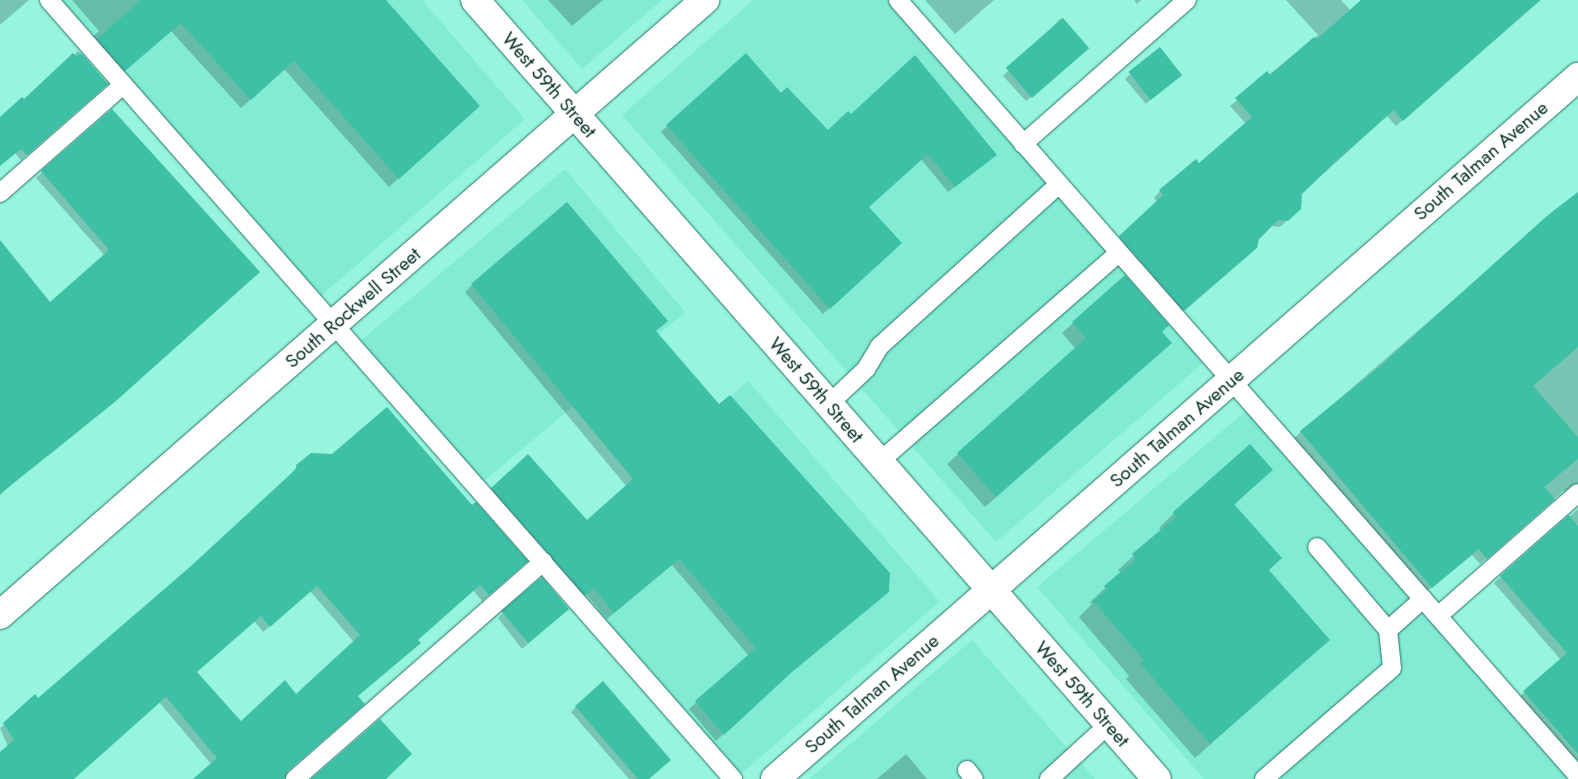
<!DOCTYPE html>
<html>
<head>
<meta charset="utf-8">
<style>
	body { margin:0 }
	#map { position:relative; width:1578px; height:779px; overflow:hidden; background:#97f5df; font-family:Jost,sans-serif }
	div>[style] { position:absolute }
	.built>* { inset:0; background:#81ebd4; transform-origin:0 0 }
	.shadow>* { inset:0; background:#0003 }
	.building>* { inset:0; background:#3ec0a7; transform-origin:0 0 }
	.roads { filter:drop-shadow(0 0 1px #297364) drop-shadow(0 0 1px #297364) }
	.lane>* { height:18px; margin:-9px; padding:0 9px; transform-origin:9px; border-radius:9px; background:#fff }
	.street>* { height:28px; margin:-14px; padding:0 14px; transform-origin:14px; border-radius:14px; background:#fff }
	.secondary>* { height:28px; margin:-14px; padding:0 14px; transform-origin:14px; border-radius:14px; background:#fff }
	span { translate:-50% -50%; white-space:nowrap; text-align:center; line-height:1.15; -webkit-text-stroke:4px #fff; paint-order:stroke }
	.street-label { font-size:19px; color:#032e26 }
</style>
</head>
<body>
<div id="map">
	<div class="built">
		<div style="clip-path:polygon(49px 0,422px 0,525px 119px,314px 302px)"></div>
		<div style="clip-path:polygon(522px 0,662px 0,582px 69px)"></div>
		<div style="clip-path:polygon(753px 0,898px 0,1210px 357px,996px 542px,622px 115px)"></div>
		<div style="left:565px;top:169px;width:187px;height:276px;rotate:50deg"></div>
		<div style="left:748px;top:381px;width:292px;height:273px;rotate:49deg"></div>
		<div style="clip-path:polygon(1253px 405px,1578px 779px,1204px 779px,1037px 587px)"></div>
		<div style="clip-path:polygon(972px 640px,1095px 779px,809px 779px)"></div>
	</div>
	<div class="shadow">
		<div style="clip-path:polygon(0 0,29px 0,0 25px)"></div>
		<div style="clip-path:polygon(72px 0,385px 0,470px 115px,389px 187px,284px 69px,241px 108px,171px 31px,115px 79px,85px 44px,99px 31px)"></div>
		<div style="clip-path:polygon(548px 0,603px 0,572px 26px)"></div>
		<div style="clip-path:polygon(925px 0,994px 0,955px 34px)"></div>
		<div style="clip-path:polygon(1134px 0,1141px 0,1137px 4px)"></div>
		<div style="clip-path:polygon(1286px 0,1341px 0,1351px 11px,1368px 0,1541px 0,1396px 126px,1387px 116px,1300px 195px,1293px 215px,1280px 227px,1271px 226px,1235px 266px,1177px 316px,1113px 244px,1157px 202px,1154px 198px,1160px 191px,1199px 164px,1246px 124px,1230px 106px,1318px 35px)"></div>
		<div style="clip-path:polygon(1061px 18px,1088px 48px,1026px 101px,1003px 76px)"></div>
		<div style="clip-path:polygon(78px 51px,107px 84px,21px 160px,15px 153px,0 166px,0 118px,24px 101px)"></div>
		<div style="clip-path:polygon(1130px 74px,1175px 80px,1146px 104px,1125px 79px)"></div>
		<div style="clip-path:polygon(781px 95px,828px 131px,996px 155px,948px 192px,921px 159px,868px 207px,894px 250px,823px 314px,661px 132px,667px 126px)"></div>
		<div style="clip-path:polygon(112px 110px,109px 406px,48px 456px,46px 453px,0 495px,0 242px,50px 303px,105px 256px,36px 178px)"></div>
		<div style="clip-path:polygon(1578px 192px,1578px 491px,1574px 489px,1563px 491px,1480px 564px,1472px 555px,1425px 593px,1294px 438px)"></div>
		<div style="clip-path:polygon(1125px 277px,1160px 332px,1159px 353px,985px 507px,947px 464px,1076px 349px,1062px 333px)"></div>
		<div style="clip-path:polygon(472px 285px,655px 332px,784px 679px,716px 741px,689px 709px,749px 656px,672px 565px,607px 619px,586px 594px,578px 601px,485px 495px,492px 488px,587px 521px,627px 487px,465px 292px)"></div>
		<div style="clip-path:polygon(evenodd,297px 466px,520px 568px,482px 601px,473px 590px,416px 640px,357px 696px,286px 772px,284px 779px,195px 779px,212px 765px,159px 702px,73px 779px,0 779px,0 754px,8px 747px,0 728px,38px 700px,192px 567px,290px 476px,297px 466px,310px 591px,354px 642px,296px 695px,241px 723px,195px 672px,254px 621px,263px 632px,310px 591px)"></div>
		<div style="clip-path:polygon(1272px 470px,1234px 505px,1268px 571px,1328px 640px,1195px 758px,1126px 679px,1129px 676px,1079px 617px,1092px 604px,1090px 602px,1121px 573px,1118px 570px,1161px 531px,1159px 528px,1174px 513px)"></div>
		<div style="clip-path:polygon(1578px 509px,1578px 767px,1518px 698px,1561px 660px,1494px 583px)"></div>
		<div style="clip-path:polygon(503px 613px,562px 614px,522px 649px,498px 618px)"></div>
		<div style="clip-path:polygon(576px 707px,648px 779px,629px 779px,571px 712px)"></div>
		<div style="clip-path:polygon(906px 754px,927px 779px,877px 779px)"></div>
	</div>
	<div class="building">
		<div style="clip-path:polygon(141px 0,386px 0,480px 106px,399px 179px,294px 61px,251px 100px,181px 23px,125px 71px,97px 39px)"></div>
		<div style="clip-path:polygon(1361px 0,1540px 0,1403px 121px,1394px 110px,1334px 163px,1302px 194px,1301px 209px,1288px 221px,1278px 220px,1259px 239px,1257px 248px,1184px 311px,1119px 236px,1163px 195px,1159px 190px,1196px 159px,1199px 163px,1252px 117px,1235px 98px,1267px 71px,1270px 75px,1314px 37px,1317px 39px)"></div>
		<div style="left:1063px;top:18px;width:40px;height:76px;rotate:49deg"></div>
		<div style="left:1160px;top:47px;width:36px;height:40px;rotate:52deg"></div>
		<div style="clip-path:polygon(73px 53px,76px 57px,81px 53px,108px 84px,27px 155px,21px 149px,0 166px,0 117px,22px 97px,24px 99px)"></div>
		<div style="clip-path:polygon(746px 53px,781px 93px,787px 87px,828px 130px,848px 111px,851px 114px,915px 55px,997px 155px,955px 187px,928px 154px,869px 207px,902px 243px,830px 309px,666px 125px)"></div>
		<div style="clip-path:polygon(112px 109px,260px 272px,116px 401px,0 494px,0 240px,50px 302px,109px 250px,41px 171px)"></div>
		<div style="clip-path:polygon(1578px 192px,1578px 347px,1533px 386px,1578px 437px,1578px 459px,1544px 487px,1555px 499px,1487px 559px,1479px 549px,1432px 588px,1300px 431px,1379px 367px,1548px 215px)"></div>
		<div style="clip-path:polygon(567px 202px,668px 321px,656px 331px,719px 404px,730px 395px,890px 573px,889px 592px,792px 672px,724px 735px,695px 701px,756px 648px,679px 559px,614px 613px,594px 588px,585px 595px,491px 488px,528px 454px,587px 520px,633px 479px,471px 284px)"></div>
		<div style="clip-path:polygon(1125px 275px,1169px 325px,1162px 332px,1172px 343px,996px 497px,957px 453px,1086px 338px,1072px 322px)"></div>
		<div style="clip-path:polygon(evenodd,387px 407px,472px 505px,476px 502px,528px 561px,489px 595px,480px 585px,418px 640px,421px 643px,358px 696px,365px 704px,288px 771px,285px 779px,193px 779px,217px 758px,166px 697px,74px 779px,0 779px,0 752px,14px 740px,3px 723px,35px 694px,38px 698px,191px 566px,296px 469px,296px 465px,311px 453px,332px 454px,387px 407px,317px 586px,360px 635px,296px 694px,285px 680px,241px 721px,197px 672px,261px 616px,270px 627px,317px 586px)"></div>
		<div style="clip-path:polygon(1250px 444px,1273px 470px,1234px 504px,1282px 558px,1269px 570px,1330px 640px,1210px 744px,1140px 663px,1144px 660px,1093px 601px,1107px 590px,1104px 586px,1136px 559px,1132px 554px,1176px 517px,1173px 512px)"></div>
		<div style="clip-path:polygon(1569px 515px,1578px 526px,1578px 754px,1523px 691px,1567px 653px,1500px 576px)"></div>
		<div style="left:542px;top:577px;width:42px;height:53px;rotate:50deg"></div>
		<div style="clip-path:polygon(603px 681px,671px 760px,649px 779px,638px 779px,575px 706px)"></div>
		<div style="clip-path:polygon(380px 719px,412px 754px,386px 779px,311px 779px)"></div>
	</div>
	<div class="roads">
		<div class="lane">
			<div style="left:49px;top:0;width:1037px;rotate:48.72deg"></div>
			<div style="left:898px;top:0;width:1032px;rotate:48.77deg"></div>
			<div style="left:1023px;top:144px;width:218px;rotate:-41.3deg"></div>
			<div style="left:0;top:193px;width:164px;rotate:-41.3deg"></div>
			<div style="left:829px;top:404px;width:51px;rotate:-43.4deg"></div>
			<div style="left:866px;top:369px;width:27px;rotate:-59deg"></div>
			<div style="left:880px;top:346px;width:241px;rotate:-42.1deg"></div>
			<div style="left:879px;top:462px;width:318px;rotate:-41.1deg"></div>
			<div style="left:1438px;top:616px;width:186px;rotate:-41.3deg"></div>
			<div style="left:1388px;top:630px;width:47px;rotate:-41.5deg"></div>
			<div style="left:967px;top:770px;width:11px;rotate:52deg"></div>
			<div style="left:295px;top:779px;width:330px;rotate:-41.2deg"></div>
			<div style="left:1049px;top:779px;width:81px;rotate:-42.5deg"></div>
			<div style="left:1264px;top:779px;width:169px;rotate:-40.9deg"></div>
			<div style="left:1392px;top:668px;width:38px;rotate:-96deg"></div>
			<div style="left:1388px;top:630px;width:109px;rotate:-130.5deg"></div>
		</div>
		<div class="street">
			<div style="left:0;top:615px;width:936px;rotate:-41.1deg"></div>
			<div style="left:775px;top:779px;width:1067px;rotate:-41.16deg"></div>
		</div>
		<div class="secondary">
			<div style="left:475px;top:0;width:1035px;rotate:48.8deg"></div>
		</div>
	</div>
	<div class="street-label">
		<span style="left:549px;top:85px;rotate:49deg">West 59th Street</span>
		<span style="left:1481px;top:161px;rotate:-41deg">South Talman Avenue</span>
		<span style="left:353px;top:308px;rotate:-41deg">South Rockwell Street</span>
		<span style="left:816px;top:390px;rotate:49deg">West 59th Street</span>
		<span style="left:1177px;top:428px;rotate:-41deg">South Talman Avenue</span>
		<span style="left:872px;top:694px;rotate:-41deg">South Talman Avenue</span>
		<span style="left:1082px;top:694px;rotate:49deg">West 59th Street</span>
	</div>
</div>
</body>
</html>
